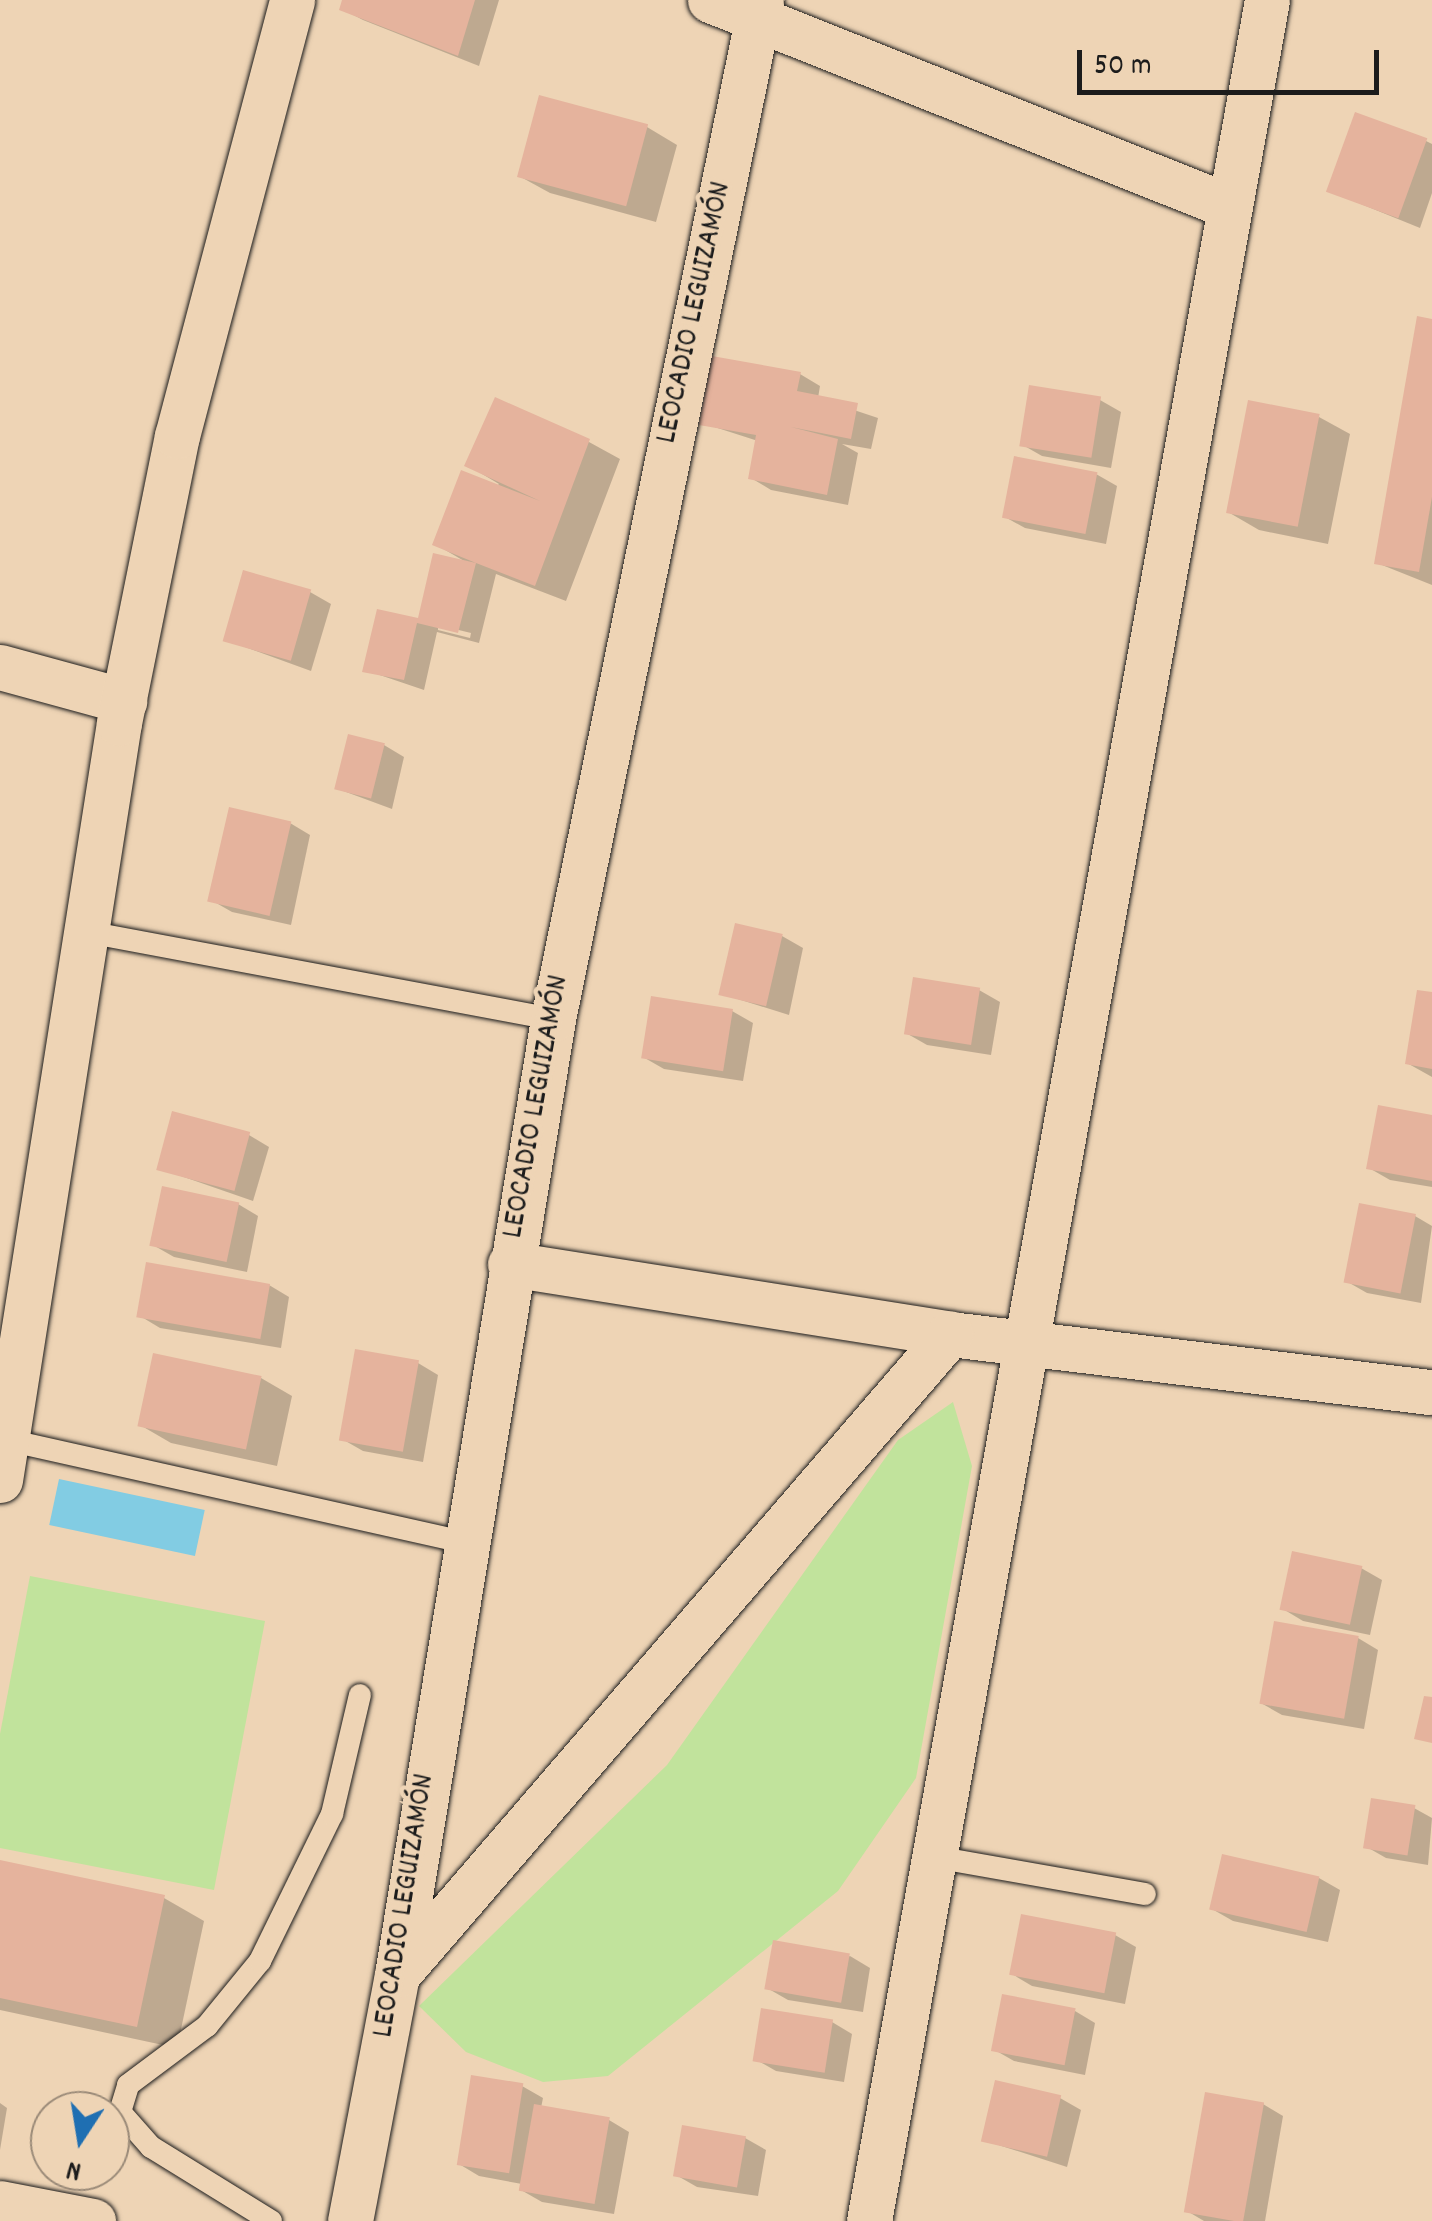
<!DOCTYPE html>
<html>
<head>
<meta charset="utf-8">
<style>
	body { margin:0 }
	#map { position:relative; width:1432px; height:2221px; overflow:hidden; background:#eed4b5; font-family:Dekko,sans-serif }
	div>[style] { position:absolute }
	.green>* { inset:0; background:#c1e39c }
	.water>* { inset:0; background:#82cce3; transform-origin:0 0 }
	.shadow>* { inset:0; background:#0003 }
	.building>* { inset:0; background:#e5b39d; transform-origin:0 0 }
	.roads { filter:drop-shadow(0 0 2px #1c1c1c) drop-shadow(0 0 2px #1c1c1c) }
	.service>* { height:22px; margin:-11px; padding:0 11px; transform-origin:11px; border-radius:11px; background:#eed4b5 }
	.minor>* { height:45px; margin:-22.5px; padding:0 22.5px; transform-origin:22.5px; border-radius:22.5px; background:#eed4b5 }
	span { translate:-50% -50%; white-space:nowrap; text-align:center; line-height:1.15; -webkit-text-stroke:9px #eed4b5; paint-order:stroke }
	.street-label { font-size:30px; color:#1c1c1c }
	.north { position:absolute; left:30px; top:2091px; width:100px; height:100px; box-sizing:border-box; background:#eed4b5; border:2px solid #9a8a78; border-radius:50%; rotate:192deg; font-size:28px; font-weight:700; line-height:40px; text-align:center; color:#1c1c1c }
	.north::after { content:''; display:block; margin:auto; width:35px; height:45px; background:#1f6fb2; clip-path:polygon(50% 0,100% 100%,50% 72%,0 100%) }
	.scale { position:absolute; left:1077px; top:50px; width:302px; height:45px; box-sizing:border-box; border:5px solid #1c1c1c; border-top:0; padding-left:12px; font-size:30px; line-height:35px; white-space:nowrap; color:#1c1c1c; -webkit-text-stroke:8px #eed4b5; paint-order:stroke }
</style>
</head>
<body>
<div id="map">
	<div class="green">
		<div style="clip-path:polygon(953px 1402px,972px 1466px,916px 1778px,838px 1891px,608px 2076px,543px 2082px,466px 2052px,419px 2006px,667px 1765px,898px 1440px)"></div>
		<div style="clip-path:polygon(30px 1576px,265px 1621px,214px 1890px,0 1848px,0 1734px)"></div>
	</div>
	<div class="water">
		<div style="left:59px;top:1479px;width:149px;height:47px;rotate:12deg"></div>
	</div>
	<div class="shadow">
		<div style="clip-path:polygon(345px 0,499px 0,479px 66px,363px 20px,342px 9px)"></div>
		<div style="clip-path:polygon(647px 127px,677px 145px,656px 222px,550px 193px,519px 176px)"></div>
		<div style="clip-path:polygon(1426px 141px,1432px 144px,1432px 193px,1420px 228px,1329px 191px)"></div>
		<div style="clip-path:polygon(1432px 322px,1432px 585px,1377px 563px)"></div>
		<div style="clip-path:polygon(800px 374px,820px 386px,818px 398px,878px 418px,871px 449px,842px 444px,858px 453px,848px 505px,771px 490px,751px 478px,758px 441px,702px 423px)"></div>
		<div style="clip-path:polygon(1100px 400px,1121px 412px,1111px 468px,1042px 456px,1021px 444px)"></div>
		<div style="clip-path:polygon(1319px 417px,1350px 434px,1328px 544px,1259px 530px,1228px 512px)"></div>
		<div style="clip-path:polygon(evenodd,589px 442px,620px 459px,566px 601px,496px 574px,479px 643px,437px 632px,424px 690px,365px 670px,378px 612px,420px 621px,464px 561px,435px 544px,499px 484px,467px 465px,589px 442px,438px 625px,471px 633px,470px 638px,438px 630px,438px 625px)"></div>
		<div style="clip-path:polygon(1096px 474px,1117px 486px,1106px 544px,1025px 528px,1005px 517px)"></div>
		<div style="clip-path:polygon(310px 592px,331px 604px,311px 671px,226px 640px)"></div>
		<div style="clip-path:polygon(384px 745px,404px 757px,392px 809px,338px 789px)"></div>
		<div style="clip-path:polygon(290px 823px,310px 835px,291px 925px,232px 912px,211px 900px)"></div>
		<div style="clip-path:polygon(782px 936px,803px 948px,789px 1015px,722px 994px)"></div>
		<div style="clip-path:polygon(979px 990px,1000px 1002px,991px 1055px,927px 1045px,906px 1033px)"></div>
		<div style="clip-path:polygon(1432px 995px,1432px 1077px,1407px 1063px)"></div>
		<div style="clip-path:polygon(732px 1011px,753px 1023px,743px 1081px,664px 1069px,643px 1057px)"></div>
		<div style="clip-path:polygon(1432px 1117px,1432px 1187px,1390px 1180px,1369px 1168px)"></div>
		<div style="clip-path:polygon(249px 1135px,269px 1147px,253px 1201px,158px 1168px)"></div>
		<div style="clip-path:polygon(238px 1204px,258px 1216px,247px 1272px,174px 1257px,153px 1245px)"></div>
		<div style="clip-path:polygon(1415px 1216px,1432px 1226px,1421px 1303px,1367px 1293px,1346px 1281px)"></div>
		<div style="clip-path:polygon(269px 1285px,289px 1297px,281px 1348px,160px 1328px,140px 1316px)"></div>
		<div style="clip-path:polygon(418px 1363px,438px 1375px,423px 1462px,363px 1451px,342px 1439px)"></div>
		<div style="clip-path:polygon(261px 1378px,292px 1396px,277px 1466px,171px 1443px,140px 1425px)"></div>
		<div style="clip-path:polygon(1361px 1568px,1382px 1580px,1370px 1635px,1303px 1621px,1283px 1609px)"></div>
		<div style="clip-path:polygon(1358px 1638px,1378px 1650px,1364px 1729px,1282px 1715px,1261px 1703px)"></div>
		<div style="clip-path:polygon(1414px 1808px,1432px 1818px,1428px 1865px,1386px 1858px,1365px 1846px)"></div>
		<div style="clip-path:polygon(0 1863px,164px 1898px,204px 1921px,177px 2048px,0 2010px)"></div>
		<div style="clip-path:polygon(1319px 1878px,1340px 1890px,1328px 1942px,1233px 1921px,1212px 1909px)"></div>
		<div style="clip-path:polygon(1115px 1935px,1136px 1947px,1125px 2004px,1032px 1986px,1012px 1974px)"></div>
		<div style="clip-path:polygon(850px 1956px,870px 1968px,863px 2012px,788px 2000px,767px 1988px)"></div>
		<div style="clip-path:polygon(1075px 2011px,1095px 2023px,1085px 2075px,1014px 2061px,993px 2049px)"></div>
		<div style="clip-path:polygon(832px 2022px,852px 2034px,844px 2082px,776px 2071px,755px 2059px)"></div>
		<div style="clip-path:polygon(522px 2086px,543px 2098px,541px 2108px,609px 2120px,629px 2132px,614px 2214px,542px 2202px,521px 2190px,522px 2184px,479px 2176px,459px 2164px)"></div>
		<div style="clip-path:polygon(1060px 2098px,1081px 2110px,1067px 2167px,983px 2140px)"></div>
		<div style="clip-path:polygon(0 2103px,7px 2108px,0 2150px)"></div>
		<div style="clip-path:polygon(1263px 2104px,1283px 2116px,1265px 2221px,1204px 2221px,1187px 2211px)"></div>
		<div style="clip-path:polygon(745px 2138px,766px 2150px,758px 2196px,697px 2187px,676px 2175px)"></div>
	</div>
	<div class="building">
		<div style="clip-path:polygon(342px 0,475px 0,458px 56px,339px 10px)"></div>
		<div style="left:539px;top:95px;width:113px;height:85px;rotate:15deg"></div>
		<div style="left:1355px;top:112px;width:77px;height:85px;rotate:20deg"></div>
		<div style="clip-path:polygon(1417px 316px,1432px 319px,1432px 497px,1419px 572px,1374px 564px)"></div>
		<div style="clip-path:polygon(712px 356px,801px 372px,797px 391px,858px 403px,851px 439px,791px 427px,838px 439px,827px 495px,748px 479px,756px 435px,699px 425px)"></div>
		<div style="left:1029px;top:385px;width:73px;height:62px;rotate:9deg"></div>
		<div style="clip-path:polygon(495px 397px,590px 439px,535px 586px,476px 563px,458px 633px,417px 623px,404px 680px,362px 672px,377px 609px,418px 618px,433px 553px,476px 563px,432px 545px,461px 470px,540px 501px,464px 466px)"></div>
		<div style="left:1248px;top:400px;width:73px;height:115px;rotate:11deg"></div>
		<div style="left:1014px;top:456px;width:85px;height:63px;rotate:11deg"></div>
		<div style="left:243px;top:570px;width:71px;height:74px;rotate:16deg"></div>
		<div style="left:348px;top:734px;width:38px;height:57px;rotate:14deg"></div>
		<div style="left:229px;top:807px;width:64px;height:97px;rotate:13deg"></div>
		<div style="left:735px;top:923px;width:49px;height:74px;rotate:13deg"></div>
		<div style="left:913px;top:977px;width:68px;height:58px;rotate:9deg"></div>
		<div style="clip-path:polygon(1417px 990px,1432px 992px,1432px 1069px,1405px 1064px)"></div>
		<div style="left:651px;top:996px;width:83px;height:63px;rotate:9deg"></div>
		<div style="clip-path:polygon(1378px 1105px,1432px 1115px,1432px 1181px,1366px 1169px)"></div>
		<div style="left:172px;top:1111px;width:81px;height:61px;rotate:15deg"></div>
		<div style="left:162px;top:1186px;width:79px;height:61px;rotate:12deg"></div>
		<div style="left:1359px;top:1203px;width:58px;height:81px;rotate:11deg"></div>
		<div style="left:146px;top:1262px;width:126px;height:56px;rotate:10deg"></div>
		<div style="left:355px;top:1349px;width:65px;height:93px;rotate:10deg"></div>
		<div style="left:153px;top:1353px;width:111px;height:75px;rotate:12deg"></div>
		<div style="left:1292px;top:1551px;width:72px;height:60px;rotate:12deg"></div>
		<div style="left:1274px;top:1621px;width:86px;height:84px;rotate:10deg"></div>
		<div style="clip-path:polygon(1424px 1696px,1432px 1697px,1432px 1743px,1414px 1739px)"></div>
		<div style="left:1371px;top:1798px;width:45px;height:51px;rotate:9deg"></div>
		<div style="left:1222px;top:1854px;width:100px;height:57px;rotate:13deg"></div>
		<div style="clip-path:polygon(0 1860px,165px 1895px,137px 2027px,0 1998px)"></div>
		<div style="left:1021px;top:1914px;width:97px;height:62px;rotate:11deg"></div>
		<div style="left:773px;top:1940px;width:78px;height:50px;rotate:10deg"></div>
		<div style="left:1002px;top:1994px;width:75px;height:58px;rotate:11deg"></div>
		<div style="left:761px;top:2008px;width:73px;height:54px;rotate:9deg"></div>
		<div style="left:471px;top:2075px;width:53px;height:91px;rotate:9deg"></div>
		<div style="left:995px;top:2080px;width:68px;height:63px;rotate:13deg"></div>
		<div style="left:1205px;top:2092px;width:60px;height:122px;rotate:10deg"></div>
		<div style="left:534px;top:2104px;width:77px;height:88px;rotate:10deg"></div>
		<div style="left:682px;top:2125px;width:65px;height:52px;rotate:10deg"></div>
	</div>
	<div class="roads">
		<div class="service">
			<div style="left:82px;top:931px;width:479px;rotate:10.6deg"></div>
			<div style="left:7px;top:1440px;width:467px;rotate:12.6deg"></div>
			<div style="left:935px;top:1857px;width:213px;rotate:10deg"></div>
			<div style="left:271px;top:2221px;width:141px;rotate:-148.3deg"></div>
			<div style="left:151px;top:2147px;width:47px;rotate:-131.5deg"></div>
			<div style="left:120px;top:2112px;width:28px;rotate:-73deg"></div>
			<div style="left:128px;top:2085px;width:99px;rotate:-36.8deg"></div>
			<div style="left:207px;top:2026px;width:84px;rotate:-50.8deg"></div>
			<div style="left:260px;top:1961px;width:164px;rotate:-63.9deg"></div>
			<div style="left:332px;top:1814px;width:122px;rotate:-76.8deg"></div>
		</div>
		<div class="minor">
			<div style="left:710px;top:0;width:555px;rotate:21.67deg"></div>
			<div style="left:0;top:667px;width:129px;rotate:15.3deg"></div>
			<div style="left:510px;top:1264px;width:446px;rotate:9deg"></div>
			<div style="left:950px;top:1334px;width:485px;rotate:6.9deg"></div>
			<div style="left:0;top:1480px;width:766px;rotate:-81.07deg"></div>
			<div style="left:119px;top:723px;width:293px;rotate:-78.6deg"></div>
			<div style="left:177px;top:436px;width:451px;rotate:-75.2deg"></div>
			<div style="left:397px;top:1975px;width:847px;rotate:-49.22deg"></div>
			<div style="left:0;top:2203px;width:95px;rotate:11deg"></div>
			<div style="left:350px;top:2221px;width:250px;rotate:-79.2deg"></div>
			<div style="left:397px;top:1975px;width:969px;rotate:-80.73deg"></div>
			<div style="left:553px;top:1019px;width:1040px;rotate:-78.46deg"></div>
			<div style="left:869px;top:2221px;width:2256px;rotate:-79.84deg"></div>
		</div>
	</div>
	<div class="street-label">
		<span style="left:696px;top:313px;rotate:-78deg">LEOCADIO LEGUIZAMÓN</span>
		<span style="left:538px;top:1107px;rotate:-80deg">LEOCADIO LEGUIZAMÓN</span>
		<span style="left:406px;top:1906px;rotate:-81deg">LEOCADIO LEGUIZAMÓN</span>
	</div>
	<div class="north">N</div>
	<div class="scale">50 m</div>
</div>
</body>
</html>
